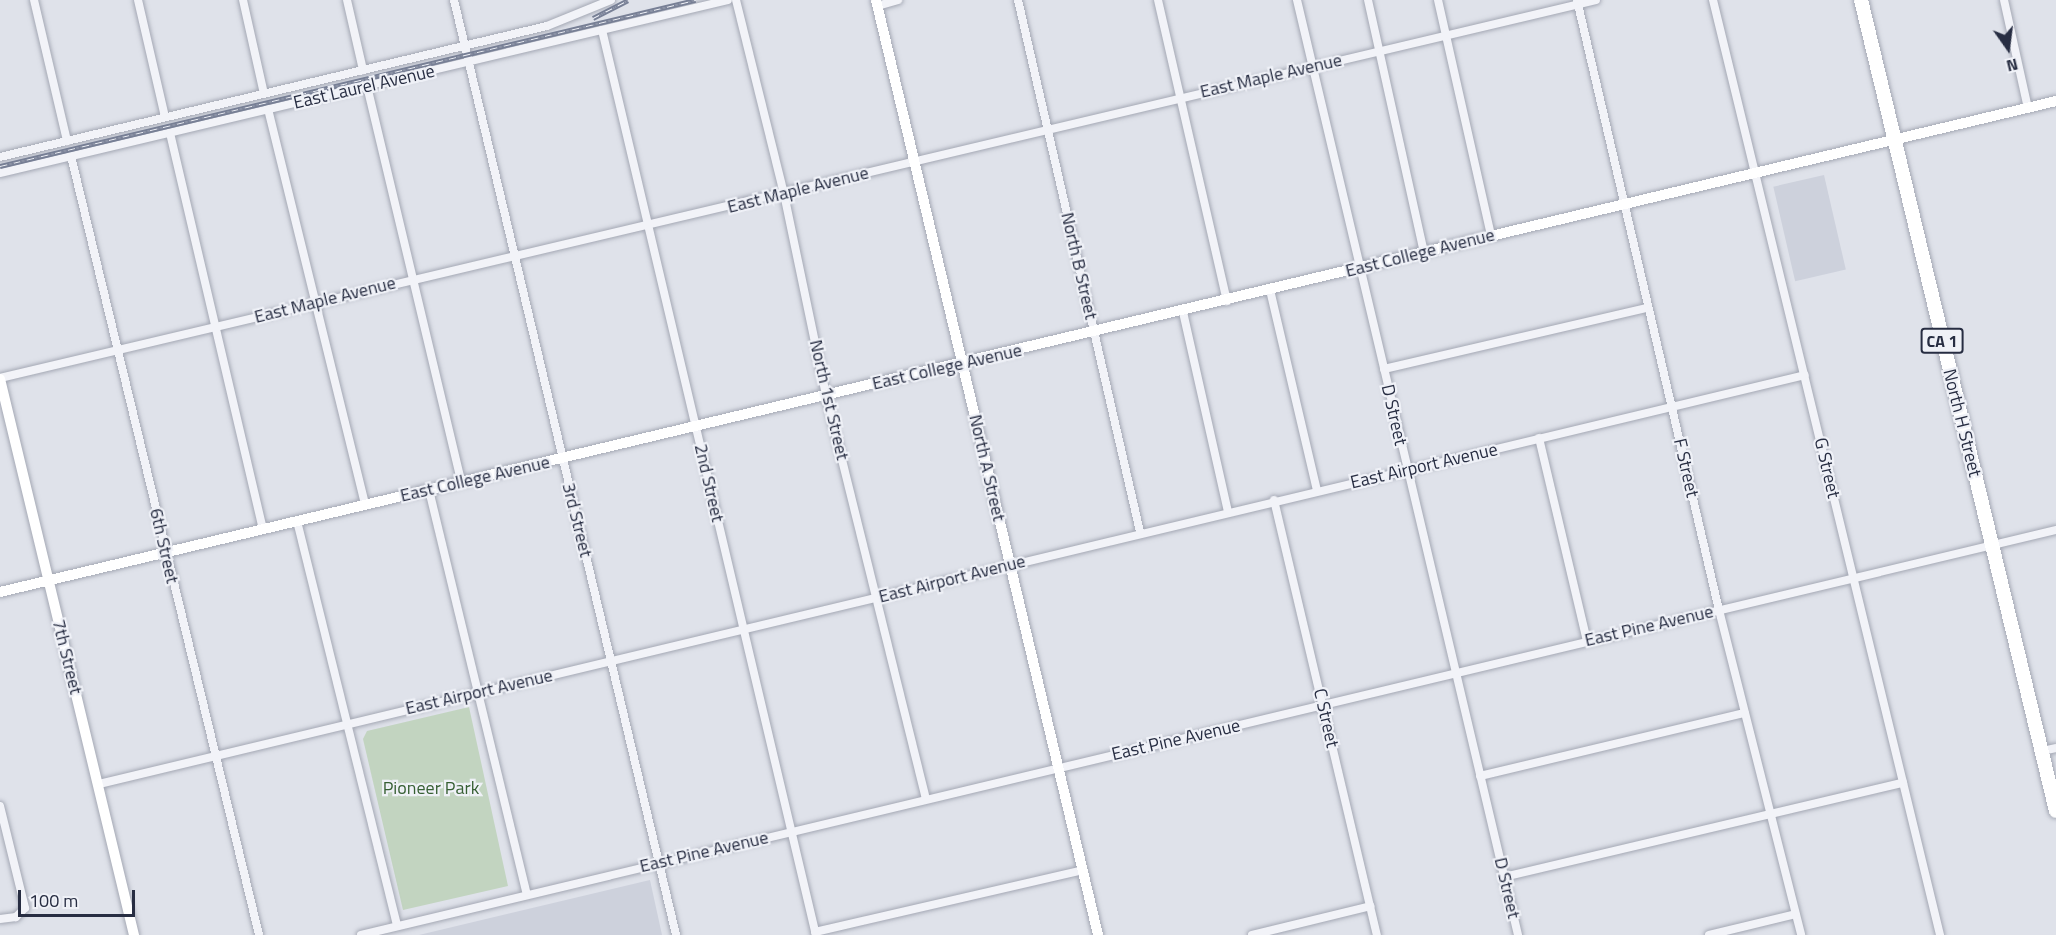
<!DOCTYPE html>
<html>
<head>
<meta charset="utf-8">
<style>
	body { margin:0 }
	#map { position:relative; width:2056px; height:935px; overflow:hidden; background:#dfe2ea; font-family:"Titillium Web",sans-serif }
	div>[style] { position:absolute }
	.built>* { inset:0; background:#cdd1dc; transform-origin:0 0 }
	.green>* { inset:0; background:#c2d4c0 }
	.roads { filter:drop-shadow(0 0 2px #a4a8b4) drop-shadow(0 0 2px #a4a8b4) }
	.street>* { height:8px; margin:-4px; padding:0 4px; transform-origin:4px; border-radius:4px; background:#f2f3f8 }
	.secondary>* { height:10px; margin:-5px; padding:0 5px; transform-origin:5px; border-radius:5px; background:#fff }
	.highway>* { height:14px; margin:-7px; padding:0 7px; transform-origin:7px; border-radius:7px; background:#fff }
	.rail>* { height:4.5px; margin-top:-2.25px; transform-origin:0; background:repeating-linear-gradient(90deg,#eff1f7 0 7px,#777f95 0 14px); box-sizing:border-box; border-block:2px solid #777f95 }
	span { translate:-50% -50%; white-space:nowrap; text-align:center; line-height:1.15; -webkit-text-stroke:4.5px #eff1f7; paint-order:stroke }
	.shield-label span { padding:2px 4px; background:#eff1f7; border:2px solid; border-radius:4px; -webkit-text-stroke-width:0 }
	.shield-label { font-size:16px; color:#272d42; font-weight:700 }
	.street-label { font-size:18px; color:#272d42 }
	.park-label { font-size:18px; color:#365f33 }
	.north { position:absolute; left:1978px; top:18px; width:60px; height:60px; -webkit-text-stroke:4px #eff1f7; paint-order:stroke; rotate:166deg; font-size:16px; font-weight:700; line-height:24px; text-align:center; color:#272d42 }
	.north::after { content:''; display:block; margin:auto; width:21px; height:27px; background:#272d42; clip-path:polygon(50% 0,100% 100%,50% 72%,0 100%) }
	.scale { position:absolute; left:18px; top:890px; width:117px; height:27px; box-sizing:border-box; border:3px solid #272d42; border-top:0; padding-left:8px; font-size:18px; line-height:21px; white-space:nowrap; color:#272d42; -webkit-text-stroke:4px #eff1f7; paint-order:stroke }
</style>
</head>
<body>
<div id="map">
	<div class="built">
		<div style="left:1824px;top:175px;width:97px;height:52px;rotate:77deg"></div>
		<div style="clip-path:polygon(650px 880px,662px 935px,419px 935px)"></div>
	</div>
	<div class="green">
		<div style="clip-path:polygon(469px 707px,508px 886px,403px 910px,363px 739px,367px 731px)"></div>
	</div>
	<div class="roads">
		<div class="street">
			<div style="left:34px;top:0;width:145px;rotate:76.8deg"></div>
			<div style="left:138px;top:0;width:120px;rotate:77deg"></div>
			<div style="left:243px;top:0;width:96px;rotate:77.4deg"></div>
			<div style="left:347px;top:0;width:72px;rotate:77.1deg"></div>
			<div style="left:454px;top:0;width:961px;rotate:76.64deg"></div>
			<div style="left:736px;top:0;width:200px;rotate:76.1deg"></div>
			<div style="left:784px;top:194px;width:205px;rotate:78.2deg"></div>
			<div style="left:826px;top:395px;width:416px;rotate:76.1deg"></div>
			<div style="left:1018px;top:0;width:546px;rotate:77.08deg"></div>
			<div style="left:1158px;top:0;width:309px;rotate:77.1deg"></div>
			<div style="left:1297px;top:0;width:961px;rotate:76.7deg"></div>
			<div style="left:1368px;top:0;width:258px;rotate:77.5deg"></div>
			<div style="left:1438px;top:0;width:242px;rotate:77.3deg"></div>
			<div style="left:1577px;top:0;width:626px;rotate:76.9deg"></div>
			<div style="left:1719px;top:610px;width:335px;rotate:75.8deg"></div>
			<div style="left:1713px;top:0;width:962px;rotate:76.35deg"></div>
			<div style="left:2004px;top:0;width:111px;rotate:77.5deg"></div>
			<div style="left:877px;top:6px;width:22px;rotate:-16deg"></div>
			<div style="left:602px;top:30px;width:930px;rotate:76.7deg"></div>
			<div style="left:367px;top:86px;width:407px;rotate:76.6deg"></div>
			<div style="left:268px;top:109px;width:408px;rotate:76.2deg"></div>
			<div style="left:170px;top:133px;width:407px;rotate:76.8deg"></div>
			<div style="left:71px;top:156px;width:801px;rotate:76.43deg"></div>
			<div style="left:0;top:157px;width:562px;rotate:-13.47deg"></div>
			<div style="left:547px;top:26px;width:69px;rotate:-22.1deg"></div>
			<div style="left:0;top:173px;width:748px;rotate:-13.37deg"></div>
			<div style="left:1270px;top:290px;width:206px;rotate:76.8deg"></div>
			<div style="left:1183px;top:312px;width:204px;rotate:77.3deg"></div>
			<div style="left:1384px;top:369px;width:270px;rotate:-13.1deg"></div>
			<div style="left:0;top:378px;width:1640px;rotate:-13.32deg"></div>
			<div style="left:1539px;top:438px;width:209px;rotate:76.7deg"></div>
			<div style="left:429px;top:490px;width:416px;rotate:76.4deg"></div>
			<div style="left:1274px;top:500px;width:447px;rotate:76.7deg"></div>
			<div style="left:297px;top:521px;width:417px;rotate:76.1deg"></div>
			<div style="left:2042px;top:751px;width:14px;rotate:-12deg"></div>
			<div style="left:1480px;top:776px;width:272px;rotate:-13.4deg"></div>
			<div style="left:99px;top:784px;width:1754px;rotate:-13.48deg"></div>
			<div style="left:0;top:806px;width:105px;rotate:76.2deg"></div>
			<div style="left:25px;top:908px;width:13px;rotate:135deg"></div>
			<div style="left:16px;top:917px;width:16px;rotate:173deg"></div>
			<div style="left:1504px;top:877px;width:410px;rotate:-13.3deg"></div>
			<div style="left:815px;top:932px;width:275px;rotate:-13deg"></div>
			<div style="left:361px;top:935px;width:1743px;rotate:-13.44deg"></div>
			<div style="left:1252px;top:935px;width:122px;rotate:-13.7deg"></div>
			<div style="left:1709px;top:935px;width:89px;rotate:-13.6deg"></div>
		</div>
		<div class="secondary">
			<div style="left:876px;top:0;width:961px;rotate:76.64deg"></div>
			<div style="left:0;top:379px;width:572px;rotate:76.45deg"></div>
			<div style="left:0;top:592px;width:2114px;rotate:-13.43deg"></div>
		</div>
		<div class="highway">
			<div style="left:1861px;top:0;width:834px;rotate:76.48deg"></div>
		</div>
	</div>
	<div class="rail">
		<div style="left:593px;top:18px;width:39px;rotate:-27deg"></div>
		<div style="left:0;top:166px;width:715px;rotate:-13.43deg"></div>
	</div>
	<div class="shield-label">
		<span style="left:1942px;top:341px">CA 1</span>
	</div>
	<div class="street-label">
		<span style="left:1271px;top:76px;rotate:-13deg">East Maple Avenue</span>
		<span style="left:364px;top:87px;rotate:-13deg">East Laurel Avenue</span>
		<span style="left:798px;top:190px;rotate:-14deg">East Maple Avenue</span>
		<span style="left:1420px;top:253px;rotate:-14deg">East College Avenue</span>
		<span style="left:1079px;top:266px;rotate:77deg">North B Street</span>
		<span style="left:325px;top:300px;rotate:-14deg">East Maple Avenue</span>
		<span style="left:947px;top:367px;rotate:-13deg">East College Avenue</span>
		<span style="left:829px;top:400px;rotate:77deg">North 1st Street</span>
		<span style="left:1394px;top:415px;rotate:77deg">D Street</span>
		<span style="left:1962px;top:423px;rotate:76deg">North H Street</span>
		<span style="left:1424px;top:466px;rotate:-13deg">East Airport Avenue</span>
		<span style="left:987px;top:468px;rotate:77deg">North A Street</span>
		<span style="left:1686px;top:468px;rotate:77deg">F Street</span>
		<span style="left:1827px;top:468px;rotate:77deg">G Street</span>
		<span style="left:475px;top:479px;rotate:-13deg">East College Avenue</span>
		<span style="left:709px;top:483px;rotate:77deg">2nd Street</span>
		<span style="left:577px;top:520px;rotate:76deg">3rd Street</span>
		<span style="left:164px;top:546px;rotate:77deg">6th Street</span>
		<span style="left:952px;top:579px;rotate:-14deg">East Airport Avenue</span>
		<span style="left:1649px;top:626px;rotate:-13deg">East Pine Avenue</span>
		<span style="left:67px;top:657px;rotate:76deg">7th Street</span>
		<span style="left:479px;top:692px;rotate:-13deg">East Airport Avenue</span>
		<span style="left:1326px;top:718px;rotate:77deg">C Street</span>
		<span style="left:1176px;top:740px;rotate:-13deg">East Pine Avenue</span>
		<span style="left:704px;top:852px;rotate:-13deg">East Pine Avenue</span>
		<span style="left:1507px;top:888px;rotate:77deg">D Street</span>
	</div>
	<div class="park-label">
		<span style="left:431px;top:788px">Pioneer Park</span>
	</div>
	<div class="north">N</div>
	<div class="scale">100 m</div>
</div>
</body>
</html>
